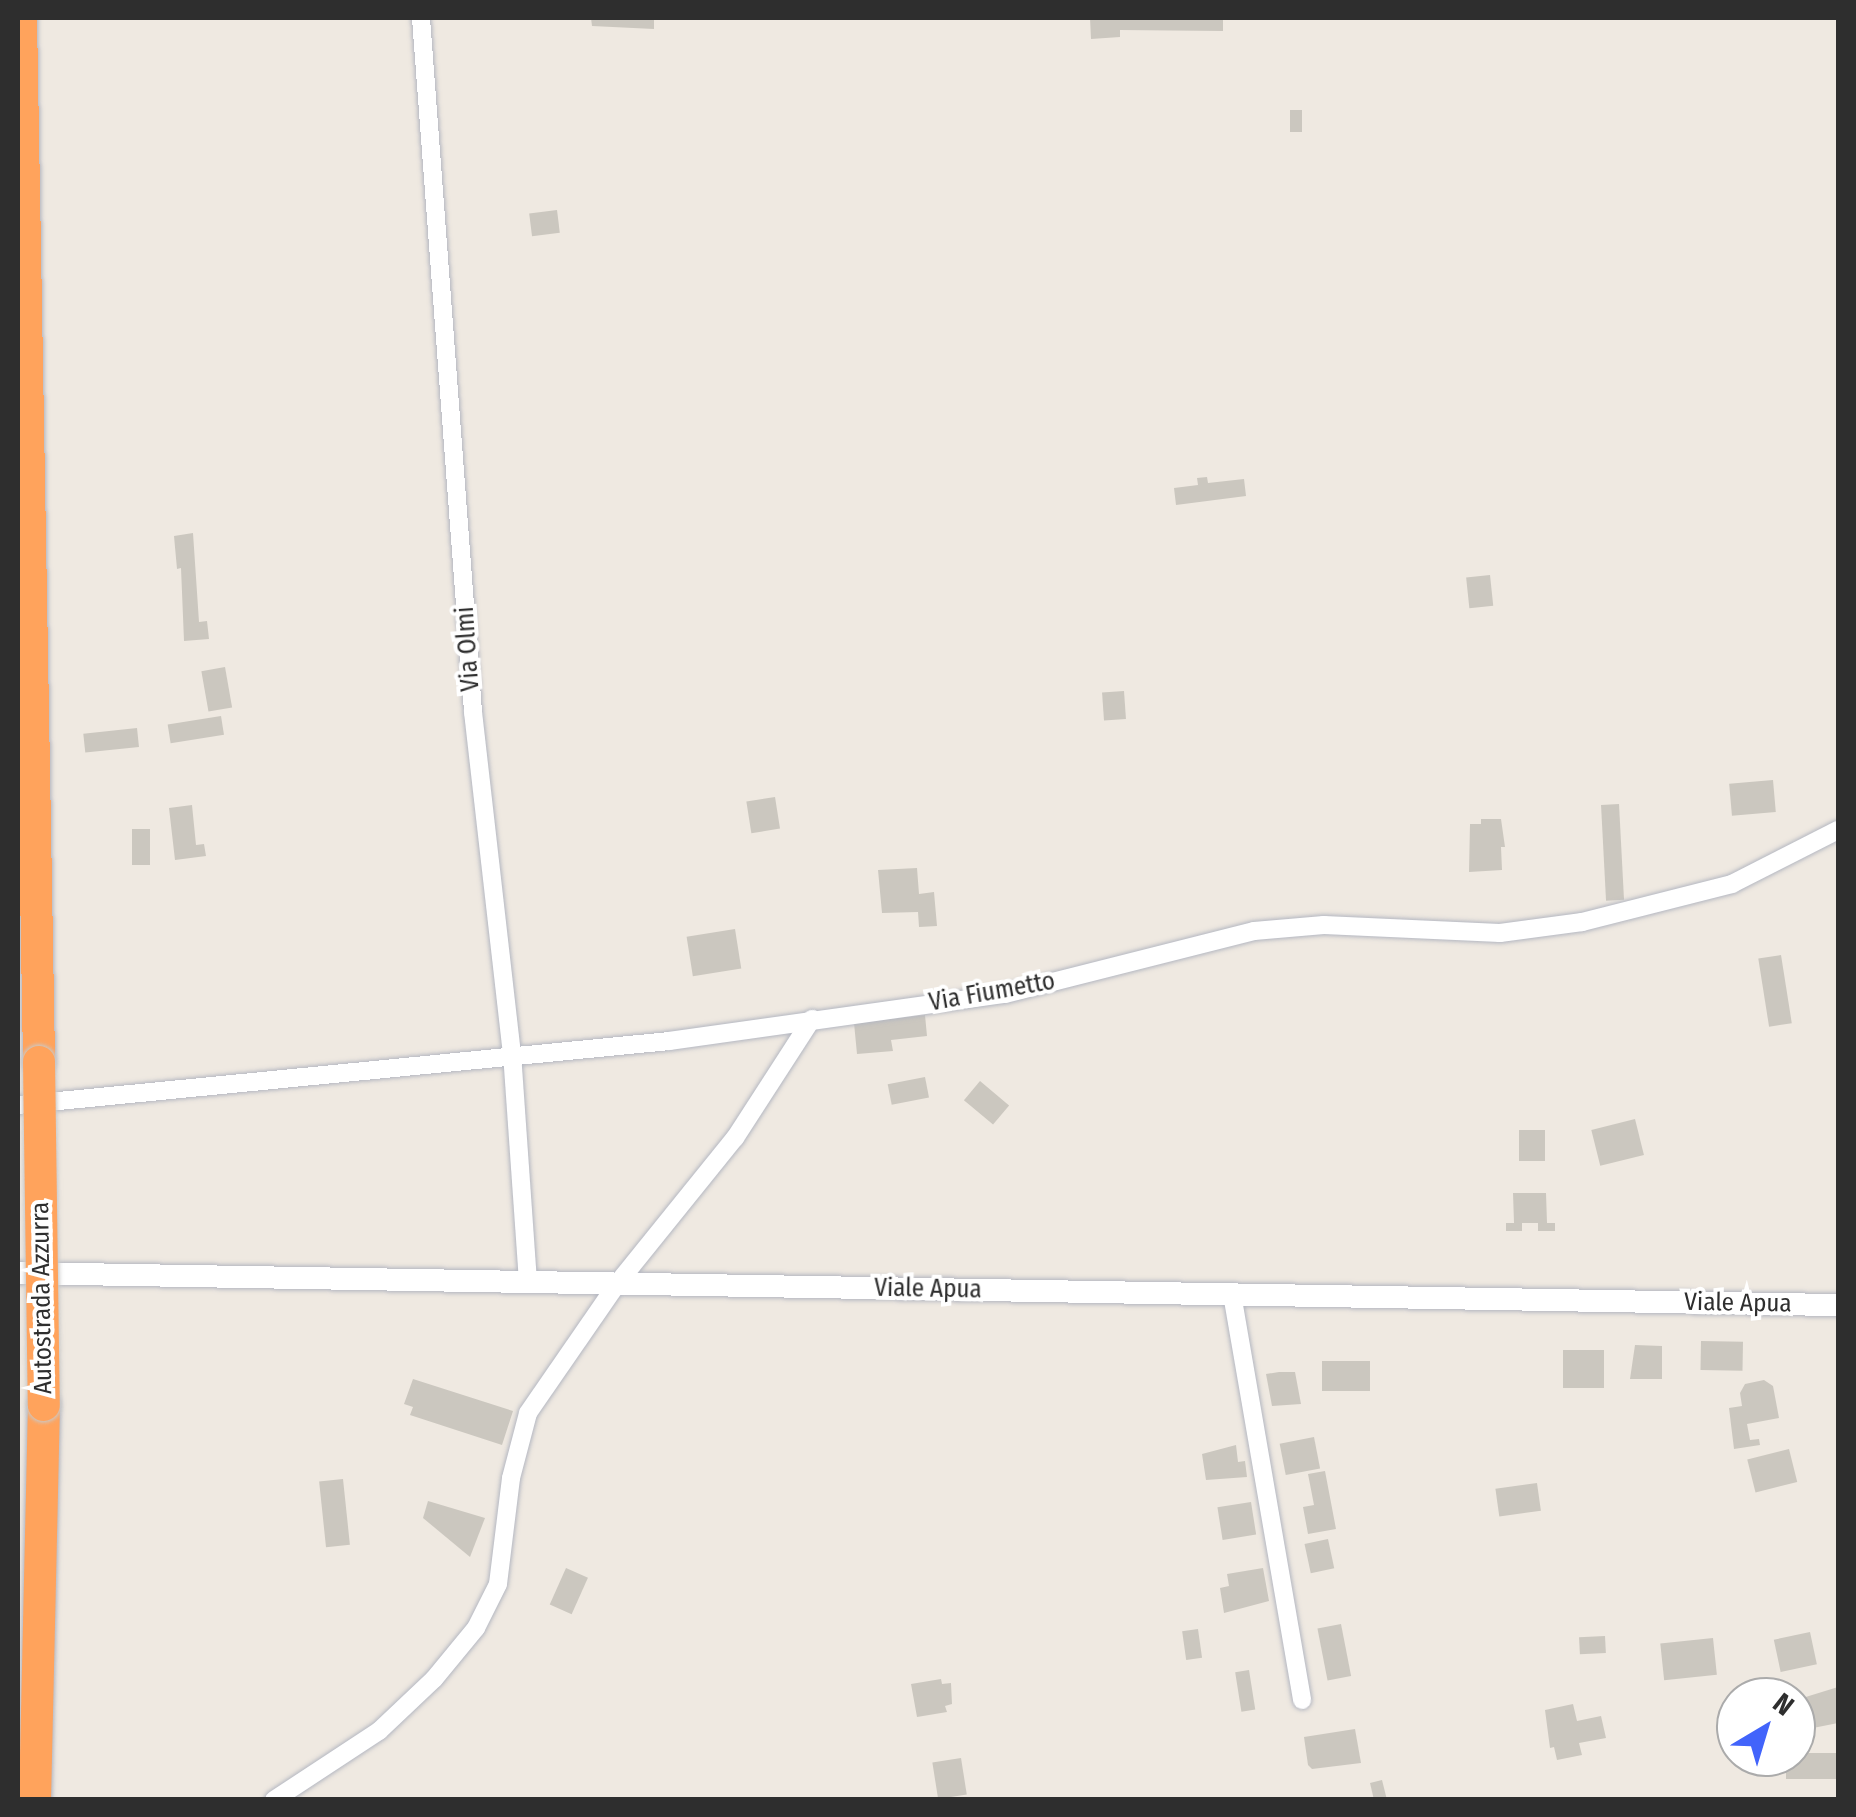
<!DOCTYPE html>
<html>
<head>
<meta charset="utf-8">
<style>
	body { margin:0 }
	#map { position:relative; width:1856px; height:1817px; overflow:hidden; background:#efe9e1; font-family:"Fira Sans Condensed",sans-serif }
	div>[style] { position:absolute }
	.building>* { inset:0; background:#cbc7bf; transform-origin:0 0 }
	.roads { filter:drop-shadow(0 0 2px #b4b7c1) drop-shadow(0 0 2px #b4b7c1) }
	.minor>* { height:18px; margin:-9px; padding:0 9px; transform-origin:9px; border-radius:9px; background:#fff }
	.tertiary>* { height:22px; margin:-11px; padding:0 11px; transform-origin:11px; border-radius:11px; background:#fff }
	.motorway>* { height:32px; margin:-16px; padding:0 16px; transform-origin:16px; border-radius:16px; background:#ffa35c }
	.bridges { filter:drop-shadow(0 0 2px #c9c9c9) drop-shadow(0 0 2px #c9c9c9) }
	.motorway-bridge>* { height:32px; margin:-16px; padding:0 16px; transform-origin:16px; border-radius:16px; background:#ffa35c }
	span { translate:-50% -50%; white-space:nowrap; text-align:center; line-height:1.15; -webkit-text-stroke:8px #fff; paint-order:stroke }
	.street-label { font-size:25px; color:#2e2e2e }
	.frame { position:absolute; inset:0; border:20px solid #2e2e2e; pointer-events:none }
	.north { position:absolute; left:1716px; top:1677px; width:100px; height:100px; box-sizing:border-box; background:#fff; border:2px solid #ababab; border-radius:50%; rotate:38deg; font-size:28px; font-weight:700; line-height:40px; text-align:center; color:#2e2e2e }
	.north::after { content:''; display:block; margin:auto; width:35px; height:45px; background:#4264fb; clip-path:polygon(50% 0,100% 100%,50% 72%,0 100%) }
</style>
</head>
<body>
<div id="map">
	<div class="building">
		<div style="clip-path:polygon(591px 18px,654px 18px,654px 29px,592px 26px)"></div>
		<div style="clip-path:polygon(1090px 18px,1223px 18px,1223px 31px,1120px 30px,1120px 37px,1091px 39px)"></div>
		<div style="left:1290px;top:110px;width:12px;height:22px"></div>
		<div style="left:557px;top:210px;width:23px;height:28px;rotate:83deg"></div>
		<div style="clip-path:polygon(1207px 477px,1208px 483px,1244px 479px,1246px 496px,1176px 505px,1174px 488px,1198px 485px,1197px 478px)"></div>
		<div style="clip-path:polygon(193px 533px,199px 622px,207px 621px,209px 639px,184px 641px,181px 568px,177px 569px,174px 536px)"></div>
		<div style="left:1490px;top:575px;width:31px;height:24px;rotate:84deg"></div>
		<div style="left:225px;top:667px;width:41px;height:24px;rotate:80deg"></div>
		<div style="left:1124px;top:691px;width:28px;height:22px;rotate:86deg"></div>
		<div style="left:221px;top:716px;width:19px;height:54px;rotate:81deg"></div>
		<div style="left:137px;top:728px;width:19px;height:54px;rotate:84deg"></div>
		<div style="left:1773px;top:780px;width:32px;height:44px;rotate:85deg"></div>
		<div style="left:775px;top:797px;width:32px;height:29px;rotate:81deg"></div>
		<div style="left:1619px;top:804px;width:96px;height:18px;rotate:87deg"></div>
		<div style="clip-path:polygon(192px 805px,196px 845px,204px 844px,206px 856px,175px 860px,169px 808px)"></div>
		<div style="clip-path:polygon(1481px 819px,1501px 819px,1505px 847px,1501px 847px,1502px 870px,1469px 872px,1470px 824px,1481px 824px)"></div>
		<div style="left:132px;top:829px;width:18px;height:36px"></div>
		<div style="clip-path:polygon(917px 868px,919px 894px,934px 892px,937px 926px,919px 927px,918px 912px,882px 913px,878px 870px)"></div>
		<div style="left:735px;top:929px;width:40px;height:49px;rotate:81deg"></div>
		<div style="left:1781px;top:955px;width:69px;height:23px;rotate:81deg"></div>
		<div style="clip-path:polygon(925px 1015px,927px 1036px,891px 1040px,893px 1051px,857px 1054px,854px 1023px)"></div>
		<div style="left:925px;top:1077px;width:21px;height:38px;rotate:79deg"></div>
		<div style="left:980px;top:1081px;width:38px;height:25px;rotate:40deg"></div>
		<div style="left:1635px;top:1119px;width:37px;height:45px;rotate:76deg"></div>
		<div style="left:1519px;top:1130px;width:26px;height:31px"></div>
		<div style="clip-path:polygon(1513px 1193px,1546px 1193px,1547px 1223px,1555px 1223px,1555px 1231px,1538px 1231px,1538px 1223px,1522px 1223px,1522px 1231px,1506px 1231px,1506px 1223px,1514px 1223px)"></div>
		<div style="left:1701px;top:1341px;width:42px;height:29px;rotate:1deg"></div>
		<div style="clip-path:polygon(1635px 1345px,1662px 1346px,1662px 1379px,1630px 1379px)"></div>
		<div style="left:1563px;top:1350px;width:41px;height:38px"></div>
		<div style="left:1322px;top:1361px;width:48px;height:30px"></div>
		<div style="clip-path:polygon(1279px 1372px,1295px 1372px,1301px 1404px,1272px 1406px,1266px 1374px)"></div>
		<div style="clip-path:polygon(413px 1379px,513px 1411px,502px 1445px,410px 1415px,413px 1407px,404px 1404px)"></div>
		<div style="clip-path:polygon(1764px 1380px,1773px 1386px,1779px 1418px,1747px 1424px,1750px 1440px,1759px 1439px,1760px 1445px,1734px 1449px,1729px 1408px,1742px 1406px,1740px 1393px,1745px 1384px)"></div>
		<div style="left:1314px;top:1437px;width:32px;height:35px;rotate:79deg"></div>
		<div style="clip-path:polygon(1236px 1445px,1238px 1462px,1245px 1461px,1247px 1477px,1206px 1480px,1202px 1454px)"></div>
		<div style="left:1789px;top:1449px;width:34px;height:43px;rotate:76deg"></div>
		<div style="clip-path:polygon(1325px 1471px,1336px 1529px,1308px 1534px,1303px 1507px,1314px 1505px,1308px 1474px)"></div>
		<div style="left:343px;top:1479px;width:66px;height:24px;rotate:84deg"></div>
		<div style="left:1537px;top:1483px;width:28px;height:42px;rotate:82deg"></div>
		<div style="clip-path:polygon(428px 1501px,485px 1518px,470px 1557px,423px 1518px)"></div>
		<div style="left:1251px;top:1502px;width:33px;height:34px;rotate:81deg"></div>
		<div style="left:1328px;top:1539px;width:30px;height:24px;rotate:78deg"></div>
		<div style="left:566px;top:1568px;width:24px;height:40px;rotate:24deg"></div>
		<div style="clip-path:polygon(1263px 1568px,1269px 1601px,1224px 1613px,1220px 1588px,1229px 1586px,1227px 1574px)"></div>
		<div style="left:1341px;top:1624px;width:53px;height:24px;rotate:79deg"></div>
		<div style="left:1198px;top:1629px;width:29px;height:16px;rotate:82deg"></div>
		<div style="left:1810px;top:1632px;width:33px;height:37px;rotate:78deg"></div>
		<div style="left:1605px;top:1636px;width:17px;height:26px;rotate:87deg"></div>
		<div style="left:1713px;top:1638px;width:37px;height:53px;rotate:84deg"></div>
		<div style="left:1249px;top:1670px;width:40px;height:14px;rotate:81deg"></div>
		<div style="clip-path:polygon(941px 1679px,942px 1684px,951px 1683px,952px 1704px,945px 1706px,947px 1712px,917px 1717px,911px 1684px)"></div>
		<div style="clip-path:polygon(1838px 1687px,1838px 1723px,1798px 1731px,1796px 1700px)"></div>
		<div style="clip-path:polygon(1573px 1704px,1577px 1721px,1601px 1716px,1606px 1738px,1579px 1743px,1582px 1755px,1557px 1760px,1554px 1747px,1550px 1748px,1545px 1710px)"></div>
		<div style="clip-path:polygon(1355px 1729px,1361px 1763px,1312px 1769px,1308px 1765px,1304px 1737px)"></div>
		<div style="left:1838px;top:1753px;width:26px;height:52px;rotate:90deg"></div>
		<div style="left:961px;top:1758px;width:37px;height:29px;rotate:81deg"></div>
		<div style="clip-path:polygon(1382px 1780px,1387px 1800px,1374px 1800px,1370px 1783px)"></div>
	</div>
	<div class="roads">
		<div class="minor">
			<div style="left:421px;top:18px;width:696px;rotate:85.71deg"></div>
			<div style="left:473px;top:712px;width:343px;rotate:83.5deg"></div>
			<div style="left:512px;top:1053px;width:228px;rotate:86deg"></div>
			<div style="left:18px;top:1105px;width:654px;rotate:-5.61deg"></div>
			<div style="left:669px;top:1041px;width:339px;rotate:-8deg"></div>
			<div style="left:1005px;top:994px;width:257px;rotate:-14.2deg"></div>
			<div style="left:1254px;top:931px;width:70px;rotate:-4.9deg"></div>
			<div style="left:1324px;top:925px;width:176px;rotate:2.6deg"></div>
			<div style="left:1500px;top:933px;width:83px;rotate:-7.6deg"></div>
			<div style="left:1582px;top:922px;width:155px;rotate:-14.2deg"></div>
			<div style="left:1732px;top:884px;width:119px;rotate:-27deg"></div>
			<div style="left:1232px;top:1294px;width:412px;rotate:80.2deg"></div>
			<div style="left:274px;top:1800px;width:126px;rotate:-33.3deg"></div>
			<div style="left:379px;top:1731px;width:76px;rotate:-43.4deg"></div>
			<div style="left:434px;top:1679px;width:66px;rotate:-50.5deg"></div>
			<div style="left:476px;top:1628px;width:49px;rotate:-63.4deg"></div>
			<div style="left:498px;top:1584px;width:107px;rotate:-83deg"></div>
			<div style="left:511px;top:1478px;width:67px;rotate:-75.3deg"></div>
			<div style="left:528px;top:1413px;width:157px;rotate:-55.4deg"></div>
			<div style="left:617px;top:1284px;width:188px;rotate:-51.1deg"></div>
			<div style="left:735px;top:1138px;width:142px;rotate:-57.1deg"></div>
		</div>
		<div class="tertiary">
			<div style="left:18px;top:1273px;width:1820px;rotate:1.01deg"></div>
		</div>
		<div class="motorway">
			<div style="left:21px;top:18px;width:1044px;rotate:89.01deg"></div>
			<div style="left:35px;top:1800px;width:395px;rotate:-88.7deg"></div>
		</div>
	</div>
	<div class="bridges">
		<div class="motorway-bridge">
			<div style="left:39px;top:1062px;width:343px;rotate:89.2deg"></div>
		</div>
	</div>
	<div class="street-label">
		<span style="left:468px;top:649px;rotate:-94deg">Via Olmi</span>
		<span style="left:992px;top:992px;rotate:-10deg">Via Fiumetto</span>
		<span style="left:928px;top:1289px;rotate:1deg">Viale Apua</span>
		<span style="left:42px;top:1298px;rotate:-91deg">Autostrada Azzurra</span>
		<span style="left:1738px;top:1303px;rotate:1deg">Viale Apua</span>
	</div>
	<div class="frame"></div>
	<div class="north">N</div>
</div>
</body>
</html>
